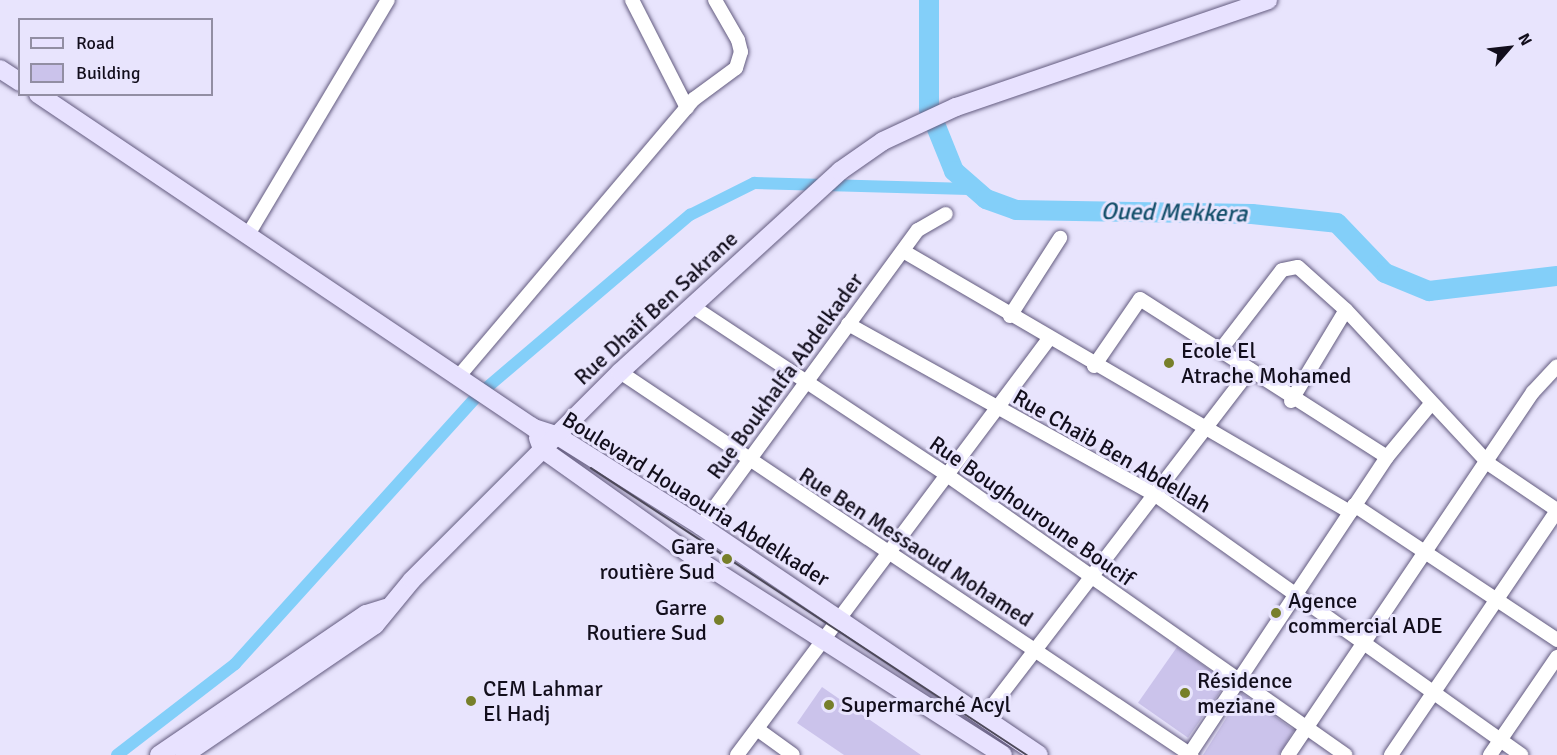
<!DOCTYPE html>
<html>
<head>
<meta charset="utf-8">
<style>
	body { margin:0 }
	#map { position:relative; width:1557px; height:755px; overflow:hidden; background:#e8e4fd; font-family:Signika,sans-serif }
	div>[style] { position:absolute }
	.canal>* { height:12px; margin:-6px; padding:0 6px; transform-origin:6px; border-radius:6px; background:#83cff9 }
	.river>* { height:20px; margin:-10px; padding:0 10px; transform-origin:10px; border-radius:10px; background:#83cff9 }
	.building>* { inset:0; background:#cbc3eb; transform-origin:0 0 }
	.roads { filter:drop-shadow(0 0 2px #635b7f) drop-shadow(0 0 2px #635b7f) }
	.minor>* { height:14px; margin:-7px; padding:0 7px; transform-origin:7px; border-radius:7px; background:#fff }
	.major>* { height:18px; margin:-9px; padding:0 9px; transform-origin:9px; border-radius:9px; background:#e8e2ff }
	.tram>* { height:1.5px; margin:-0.75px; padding:0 0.75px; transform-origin:0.75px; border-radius:0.75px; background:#4d495a }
	.dots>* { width:16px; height:16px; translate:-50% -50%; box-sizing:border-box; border:3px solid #e8e4fd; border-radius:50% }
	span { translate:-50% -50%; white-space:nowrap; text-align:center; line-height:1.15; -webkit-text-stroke:6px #e8e4fd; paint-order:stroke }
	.street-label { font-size:22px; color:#120e1c }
	.poi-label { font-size:22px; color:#120e1c }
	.left { translate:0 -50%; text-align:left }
	.right { translate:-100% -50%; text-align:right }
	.water-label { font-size:24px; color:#124e6a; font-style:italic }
	.legend { position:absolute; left:18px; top:18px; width:195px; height:78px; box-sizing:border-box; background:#e8e4fd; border:2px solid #928ea3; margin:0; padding:8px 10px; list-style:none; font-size:18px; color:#120e1c }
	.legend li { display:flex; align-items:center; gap:12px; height:30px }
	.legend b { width:30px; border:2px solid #928ea3 }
	.north { position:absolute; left:1479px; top:18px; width:60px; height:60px; -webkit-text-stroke:4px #e8e4fd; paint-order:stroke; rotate:62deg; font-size:16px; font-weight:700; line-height:24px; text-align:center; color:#120e1c }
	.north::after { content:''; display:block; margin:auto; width:21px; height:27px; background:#120e1c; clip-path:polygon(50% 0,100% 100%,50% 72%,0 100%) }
</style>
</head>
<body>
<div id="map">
	<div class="canal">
		<div style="left:117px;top:755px;width:149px;rotate:-37.6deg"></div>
		<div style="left:235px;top:664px;width:361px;rotate:-47.9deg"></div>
		<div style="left:477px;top:396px;width:280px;rotate:-40.4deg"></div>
		<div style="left:690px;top:215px;width:72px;rotate:-26.6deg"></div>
		<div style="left:754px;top:183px;width:215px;rotate:1.6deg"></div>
	</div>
	<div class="river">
		<div style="left:929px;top:0;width:109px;rotate:90deg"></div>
		<div style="left:929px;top:109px;width:67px;rotate:68deg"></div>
		<div style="left:954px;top:171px;width:43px;rotate:41.2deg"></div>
		<div style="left:986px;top:199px;width:32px;rotate:20deg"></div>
		<div style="left:1016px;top:210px;width:236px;rotate:1deg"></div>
		<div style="left:1252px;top:214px;width:85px;rotate:6deg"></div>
		<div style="left:1337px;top:223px;width:69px;rotate:46.2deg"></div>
		<div style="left:1385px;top:273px;width:48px;rotate:22.2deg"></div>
		<div style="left:1429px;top:291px;width:129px;rotate:-6.7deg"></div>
	</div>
	<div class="building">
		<div style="left:1177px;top:647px;width:61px;height:68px;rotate:35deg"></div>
		<div style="clip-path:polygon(822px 687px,921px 755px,844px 755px,797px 723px)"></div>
		<div style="clip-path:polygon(1242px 693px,1294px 730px,1279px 755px,1203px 755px)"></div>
	</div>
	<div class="roads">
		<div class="minor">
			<div style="left:632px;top:0;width:121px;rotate:63deg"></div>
			<div style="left:249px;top:233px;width:271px;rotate:-59.2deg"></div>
			<div style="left:903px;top:251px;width:518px;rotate:30.28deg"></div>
			<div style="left:692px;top:306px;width:306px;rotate:33.5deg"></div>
			<div style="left:947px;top:475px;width:487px;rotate:35.1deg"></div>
			<div style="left:1010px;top:316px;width:93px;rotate:-57.3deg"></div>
			<div style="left:848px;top:324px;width:354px;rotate:29.1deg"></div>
			<div style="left:1157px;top:496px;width:447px;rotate:35.4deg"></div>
			<div style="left:1222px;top:348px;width:98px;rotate:-52.4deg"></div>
			<div style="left:1282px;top:270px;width:16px;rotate:-11deg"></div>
			<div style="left:1298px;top:267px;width:64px;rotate:41.9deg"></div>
			<div style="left:1346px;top:310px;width:210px;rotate:47.1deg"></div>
			<div style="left:1489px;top:464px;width:82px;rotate:34.1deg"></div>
			<div style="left:1094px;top:366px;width:81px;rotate:-55.5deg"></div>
			<div style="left:1140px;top:299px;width:293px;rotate:32.6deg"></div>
			<div style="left:620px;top:372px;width:688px;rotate:33.85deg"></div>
			<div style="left:459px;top:376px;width:363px;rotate:-49.7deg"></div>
			<div style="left:694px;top:99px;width:52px;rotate:-36.4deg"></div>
			<div style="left:736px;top:68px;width:17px;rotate:-73deg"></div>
			<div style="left:741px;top:52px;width:12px;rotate:-104deg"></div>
			<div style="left:738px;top:40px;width:46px;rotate:-119.9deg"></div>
			<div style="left:1291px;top:401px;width:106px;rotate:-58.9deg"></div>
			<div style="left:1354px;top:505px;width:244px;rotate:33.6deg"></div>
			<div style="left:701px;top:526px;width:367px;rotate:-53.8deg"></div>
			<div style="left:918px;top:230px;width:32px;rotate:-30deg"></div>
			<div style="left:983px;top:718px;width:439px;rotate:-52.5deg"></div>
			<div style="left:757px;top:729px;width:44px;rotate:35.8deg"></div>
			<div style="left:737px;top:755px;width:519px;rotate:-53.15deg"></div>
			<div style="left:1189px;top:755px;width:358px;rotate:-56.4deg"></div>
			<div style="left:1387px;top:457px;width:67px;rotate:-50.4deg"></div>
			<div style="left:1288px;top:755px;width:438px;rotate:-56deg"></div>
			<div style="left:1533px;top:392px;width:35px;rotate:-47deg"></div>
			<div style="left:1391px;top:755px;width:295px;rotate:-55.8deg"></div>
			<div style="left:1490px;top:755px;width:119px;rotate:-55.6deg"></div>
		</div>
		<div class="major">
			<div style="left:0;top:69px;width:24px;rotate:33deg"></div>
			<div style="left:38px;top:94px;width:598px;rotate:33.96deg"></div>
			<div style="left:534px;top:428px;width:23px;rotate:18deg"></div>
			<div style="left:556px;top:435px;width:171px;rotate:32.1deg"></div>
			<div style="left:701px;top:526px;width:408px;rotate:34.1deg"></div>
			<div style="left:538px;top:438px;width:12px;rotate:70deg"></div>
			<div style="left:542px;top:449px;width:191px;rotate:35.4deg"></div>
			<div style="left:698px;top:560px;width:362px;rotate:32.6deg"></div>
			<div style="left:159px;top:755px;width:250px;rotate:-34.3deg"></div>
			<div style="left:366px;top:614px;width:21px;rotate:-17deg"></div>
			<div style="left:184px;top:755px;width:231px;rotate:-34.2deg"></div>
			<div style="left:375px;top:625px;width:58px;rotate:-50.6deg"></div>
			<div style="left:412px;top:580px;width:294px;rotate:-45deg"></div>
			<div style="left:620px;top:372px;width:298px;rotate:-42.4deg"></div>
			<div style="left:840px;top:171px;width:52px;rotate:-34.9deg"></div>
			<div style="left:883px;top:141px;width:81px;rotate:-25deg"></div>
			<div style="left:956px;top:107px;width:330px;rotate:-18.9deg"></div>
		</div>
	</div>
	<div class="tram">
		<div style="left:591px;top:468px;width:522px;rotate:33.36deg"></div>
	</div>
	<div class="dots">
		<div style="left:1169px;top:363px;background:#777f2a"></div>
		<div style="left:727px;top:559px;background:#777f2a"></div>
		<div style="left:1276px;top:613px;background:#777f2a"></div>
		<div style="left:719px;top:620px;background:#777f2a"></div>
		<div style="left:1185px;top:693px;background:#777f2a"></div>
		<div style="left:471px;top:701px;background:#777f2a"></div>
		<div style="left:829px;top:705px;background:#777f2a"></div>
	</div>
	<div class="street-label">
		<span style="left:656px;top:308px;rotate:-43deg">Rue Dhaif Ben Sakrane</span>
		<span style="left:785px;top:376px;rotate:-54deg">Rue Boukhalfa Abdelkader</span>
		<span style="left:1112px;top:451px;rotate:30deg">Rue Chaib Ben Abdellah</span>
		<span style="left:696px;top:499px;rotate:32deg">Boulevard Houaouria Abdelkader</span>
		<span style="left:1032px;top:511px;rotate:35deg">Rue Boughouroune Boucif</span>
		<span style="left:916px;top:547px;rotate:33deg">Rue Ben Messaoud Mohamed</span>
	</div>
	<div class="poi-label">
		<span class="left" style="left:1181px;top:363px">Ecole El<br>Atrache Mohamed</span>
		<span class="right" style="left:715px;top:559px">Gare<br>routière Sud</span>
		<span class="left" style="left:1288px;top:613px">Agence<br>commercial ADE</span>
		<span class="right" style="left:707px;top:620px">Garre<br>Routiere Sud</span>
		<span class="left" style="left:1197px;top:693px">Résidence<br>meziane</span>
		<span class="left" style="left:483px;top:701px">CEM Lahmar<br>El Hadj</span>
		<span class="left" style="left:841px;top:705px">Supermarché Acyl</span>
	</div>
	<div class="water-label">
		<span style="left:1174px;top:213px;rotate:1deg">Oued Mekkera</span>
	</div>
	<ul class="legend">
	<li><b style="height:8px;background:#e8e2ff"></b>Road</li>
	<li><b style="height:16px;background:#cbc3eb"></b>Building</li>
	</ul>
	<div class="north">N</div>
</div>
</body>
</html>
